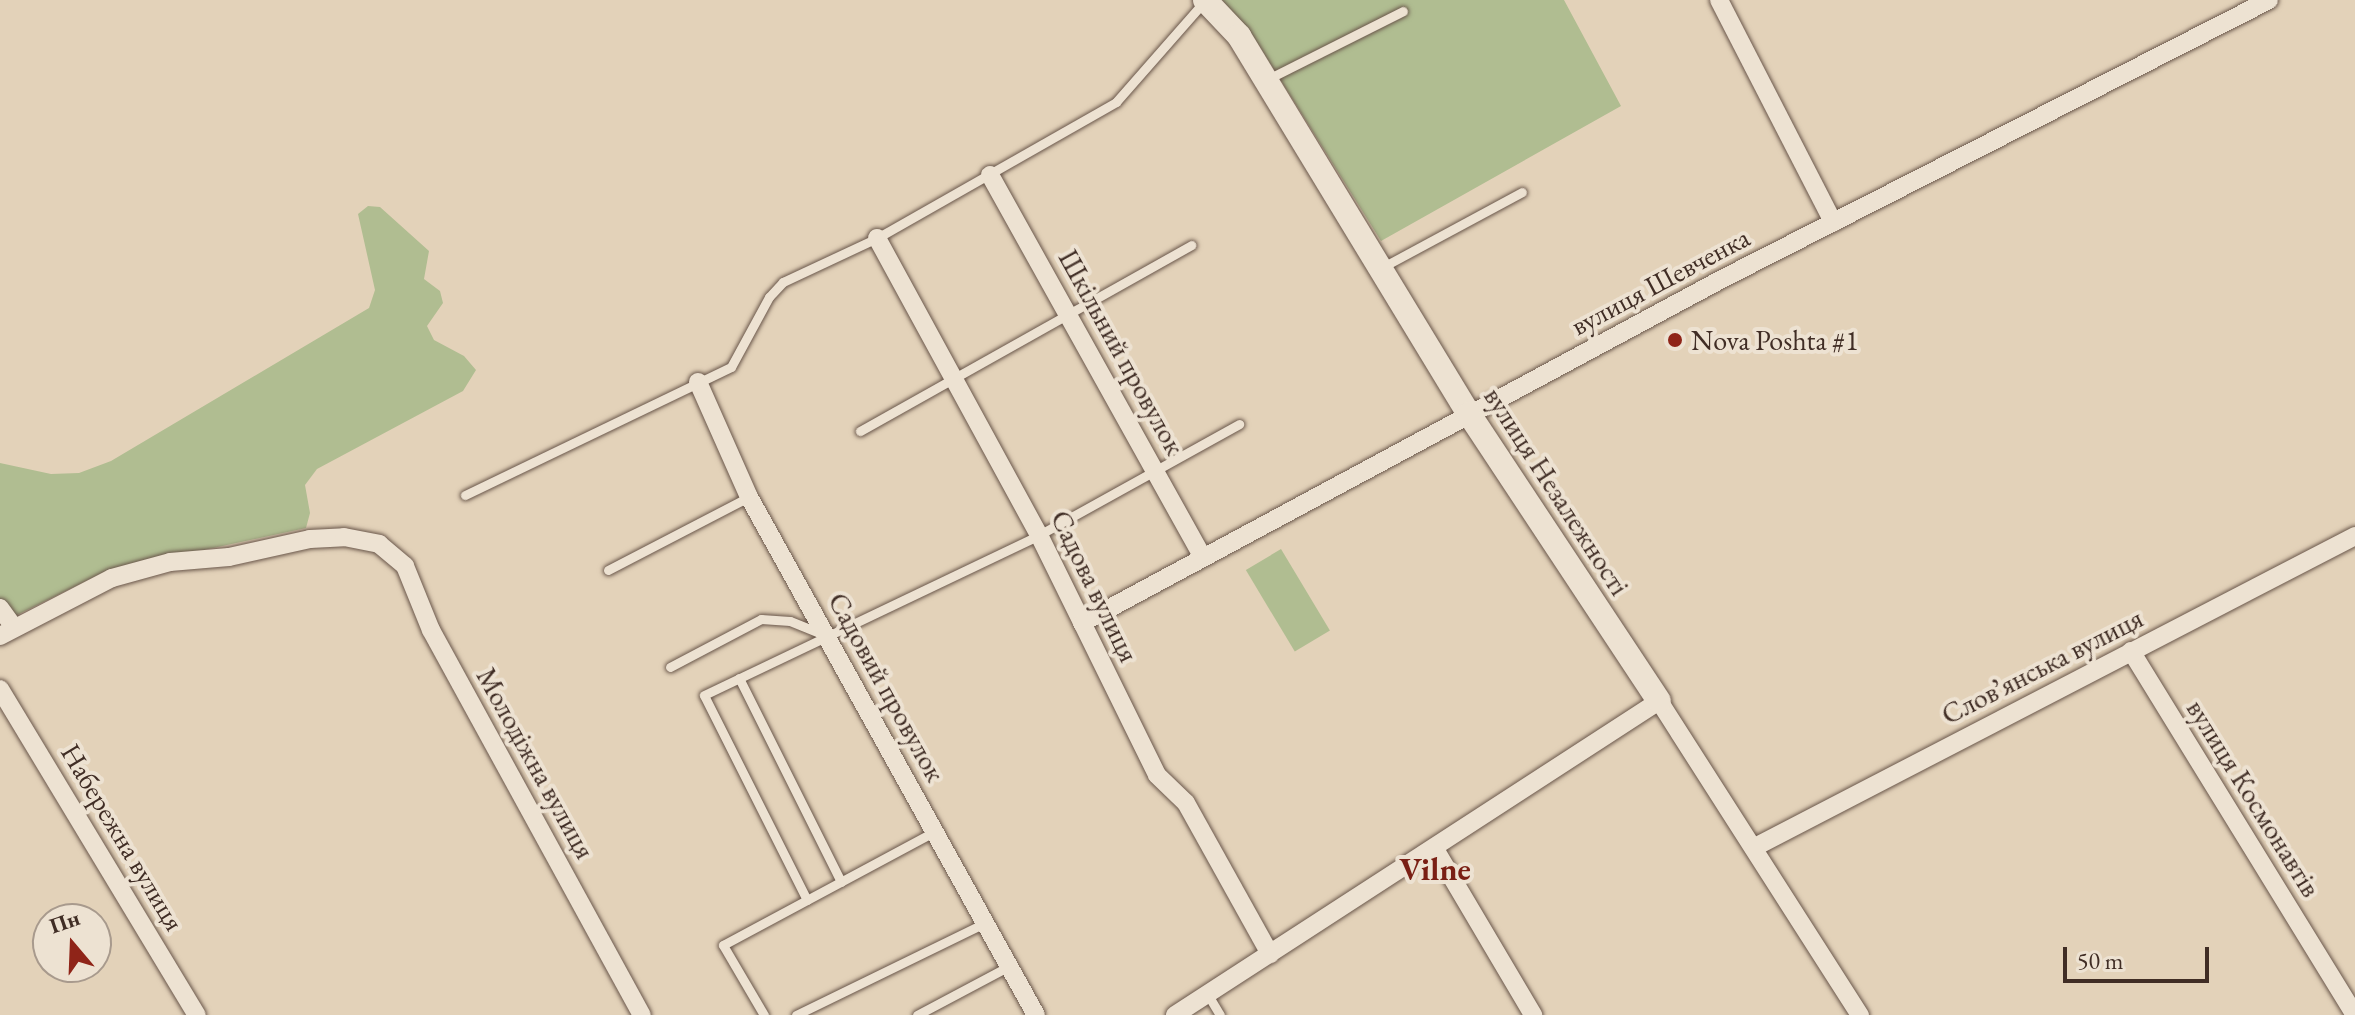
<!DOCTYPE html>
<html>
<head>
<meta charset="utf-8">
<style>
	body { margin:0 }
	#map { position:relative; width:2355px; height:1015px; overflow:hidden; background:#e3d2b9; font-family:"EB Garamond",serif }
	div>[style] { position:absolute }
	.green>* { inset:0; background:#b0bd91; transform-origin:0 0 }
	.roads { filter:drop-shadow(0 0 2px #69564a) drop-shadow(0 0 2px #69564a) }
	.lane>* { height:9px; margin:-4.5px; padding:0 4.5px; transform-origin:4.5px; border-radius:4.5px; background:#ede2d2 }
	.street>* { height:18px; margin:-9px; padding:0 9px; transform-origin:9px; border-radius:9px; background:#ede2d2 }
	.secondary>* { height:24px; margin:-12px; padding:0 12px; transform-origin:12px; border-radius:12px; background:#ede2d2 }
	.dots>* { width:22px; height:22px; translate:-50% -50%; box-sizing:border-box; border:4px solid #ede2d2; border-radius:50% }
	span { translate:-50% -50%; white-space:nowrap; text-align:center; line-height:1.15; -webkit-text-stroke:8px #ede2d2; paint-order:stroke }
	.street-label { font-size:28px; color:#402d25 }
	.poi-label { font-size:28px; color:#402d25 }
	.left { translate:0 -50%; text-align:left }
	.quarter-label { font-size:32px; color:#7a1f14; font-weight:700 }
	.north { position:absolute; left:32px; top:903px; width:80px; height:80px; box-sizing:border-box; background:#ede2d2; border:2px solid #a89a8d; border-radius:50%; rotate:341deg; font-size:22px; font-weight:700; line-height:32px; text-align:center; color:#402d25 }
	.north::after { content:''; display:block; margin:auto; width:28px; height:36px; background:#8f2418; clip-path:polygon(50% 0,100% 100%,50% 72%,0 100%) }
	.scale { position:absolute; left:2063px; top:947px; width:146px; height:36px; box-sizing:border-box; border:4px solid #402d25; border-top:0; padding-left:10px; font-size:24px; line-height:28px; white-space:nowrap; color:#402d25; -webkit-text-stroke:6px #ede2d2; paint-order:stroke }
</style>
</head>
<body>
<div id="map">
	<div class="green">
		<div style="clip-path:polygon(1222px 0,1564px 0,1621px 106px,1381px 241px,1250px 31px)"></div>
		<div style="clip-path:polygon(368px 206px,380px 207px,429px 251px,424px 279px,440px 291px,443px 303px,427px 326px,434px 340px,464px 356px,476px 370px,463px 391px,317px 469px,305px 485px,310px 513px,306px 528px,106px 571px,13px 617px,0 599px,0 463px,51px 474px,79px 473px,111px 461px,369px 308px,375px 290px,358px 214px)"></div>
		<div style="left:1281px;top:549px;width:95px;height:41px;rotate:59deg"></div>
	</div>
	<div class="roads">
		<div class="lane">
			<div style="left:1268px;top:79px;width:151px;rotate:-26.7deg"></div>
			<div style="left:1381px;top:268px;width:160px;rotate:-28.3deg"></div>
			<div style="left:860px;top:431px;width:380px;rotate:-29.3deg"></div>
			<div style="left:465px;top:495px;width:295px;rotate:-25.7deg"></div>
			<div style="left:731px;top:367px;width:80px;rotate:-61.5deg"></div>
			<div style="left:769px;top:297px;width:21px;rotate:-47deg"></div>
			<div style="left:783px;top:282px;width:104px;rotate:-25.1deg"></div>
			<div style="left:877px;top:238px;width:275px;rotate:-29.6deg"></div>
			<div style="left:1116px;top:102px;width:132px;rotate:-48.7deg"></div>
			<div style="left:608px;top:570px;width:159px;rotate:-27.4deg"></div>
			<div style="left:670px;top:667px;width:103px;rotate:-27.8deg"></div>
			<div style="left:761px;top:619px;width:29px;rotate:4deg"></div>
			<div style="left:790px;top:621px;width:32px;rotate:22deg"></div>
			<div style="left:739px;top:678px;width:228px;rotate:63.4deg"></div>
			<div style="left:807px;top:900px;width:229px;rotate:-116.7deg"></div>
			<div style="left:704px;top:695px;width:371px;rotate:-25.5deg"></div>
			<div style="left:1039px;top:535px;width:229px;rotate:-29deg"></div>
			<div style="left:1208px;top:995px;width:23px;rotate:59deg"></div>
			<div style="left:764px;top:1015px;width:81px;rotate:-120.4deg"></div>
			<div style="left:723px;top:945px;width:239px;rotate:-28.2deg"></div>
			<div style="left:796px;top:1015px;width:210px;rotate:-26deg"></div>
			<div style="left:917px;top:1015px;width:104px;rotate:-28deg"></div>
		</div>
		<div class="street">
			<div style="left:1719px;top:0;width:250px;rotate:62.8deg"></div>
			<div style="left:990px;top:175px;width:438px;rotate:60.9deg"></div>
			<div style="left:877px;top:238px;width:338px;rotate:61.4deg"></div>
			<div style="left:1039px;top:535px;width:267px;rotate:63.8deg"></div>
			<div style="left:1157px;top:775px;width:40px;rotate:44deg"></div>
			<div style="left:1186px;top:803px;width:173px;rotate:60.9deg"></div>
			<div style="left:698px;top:382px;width:126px;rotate:66.1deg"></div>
			<div style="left:749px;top:497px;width:592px;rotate:61.01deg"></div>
			<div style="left:0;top:608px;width:24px;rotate:54deg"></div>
			<div style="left:1082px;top:623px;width:727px;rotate:-28.26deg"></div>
			<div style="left:1722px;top:279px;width:614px;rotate:-27.02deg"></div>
			<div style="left:0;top:636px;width:126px;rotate:-27.4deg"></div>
			<div style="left:112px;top:578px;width:60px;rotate:-15.4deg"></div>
			<div style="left:170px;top:562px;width:59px;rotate:-4.8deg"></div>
			<div style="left:229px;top:557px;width:83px;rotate:-12.5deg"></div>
			<div style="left:310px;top:539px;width:34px;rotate:-3deg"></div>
			<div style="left:344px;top:537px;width:36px;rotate:11deg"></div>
			<div style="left:379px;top:544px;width:34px;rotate:40deg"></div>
			<div style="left:405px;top:566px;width:69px;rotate:67.9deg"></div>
			<div style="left:431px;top:630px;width:439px;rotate:61.3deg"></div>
			<div style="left:2131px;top:651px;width:427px;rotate:58.4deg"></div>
			<div style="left:0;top:689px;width:381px;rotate:58.9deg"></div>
			<div style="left:1755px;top:847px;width:676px;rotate:-27.4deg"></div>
			<div style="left:1435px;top:849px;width:193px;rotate:59.4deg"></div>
			<div style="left:1175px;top:1015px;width:577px;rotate:-32.97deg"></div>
			<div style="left:1659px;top:701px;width:373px;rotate:57.4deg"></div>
		</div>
		<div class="secondary">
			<div style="left:1205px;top:0;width:50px;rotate:46.6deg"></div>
			<div style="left:1239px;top:36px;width:442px;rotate:58.7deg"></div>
			<div style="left:1469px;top:414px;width:344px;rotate:56.5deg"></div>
		</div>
	</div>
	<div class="dots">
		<div style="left:1675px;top:340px;background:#8f2418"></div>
	</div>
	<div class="street-label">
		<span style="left:1660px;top:281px;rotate:-28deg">вулиця Шевченка</span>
		<span style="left:1122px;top:352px;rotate:61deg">Шкільний провулок</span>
		<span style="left:1557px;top:491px;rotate:57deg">вулиця Незалежності</span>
		<span style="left:1095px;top:586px;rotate:64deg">Садова вулиця</span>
		<span style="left:2042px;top:666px;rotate:-27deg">Словʼянська вулиця</span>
		<span style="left:887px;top:687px;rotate:61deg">Садовий провулок</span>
		<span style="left:536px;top:763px;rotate:61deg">Молодіжна вулиця</span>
		<span style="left:2254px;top:798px;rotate:58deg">вулиця Космонавтів</span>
		<span style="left:123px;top:837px;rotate:59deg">Набережна вулиця</span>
	</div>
	<div class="poi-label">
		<span class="left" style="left:1691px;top:340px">Nova Poshta #1</span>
	</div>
	<div class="quarter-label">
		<span style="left:1435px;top:869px">Vilne</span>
	</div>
	<div class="north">Пн</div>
	<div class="scale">50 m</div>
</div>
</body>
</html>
